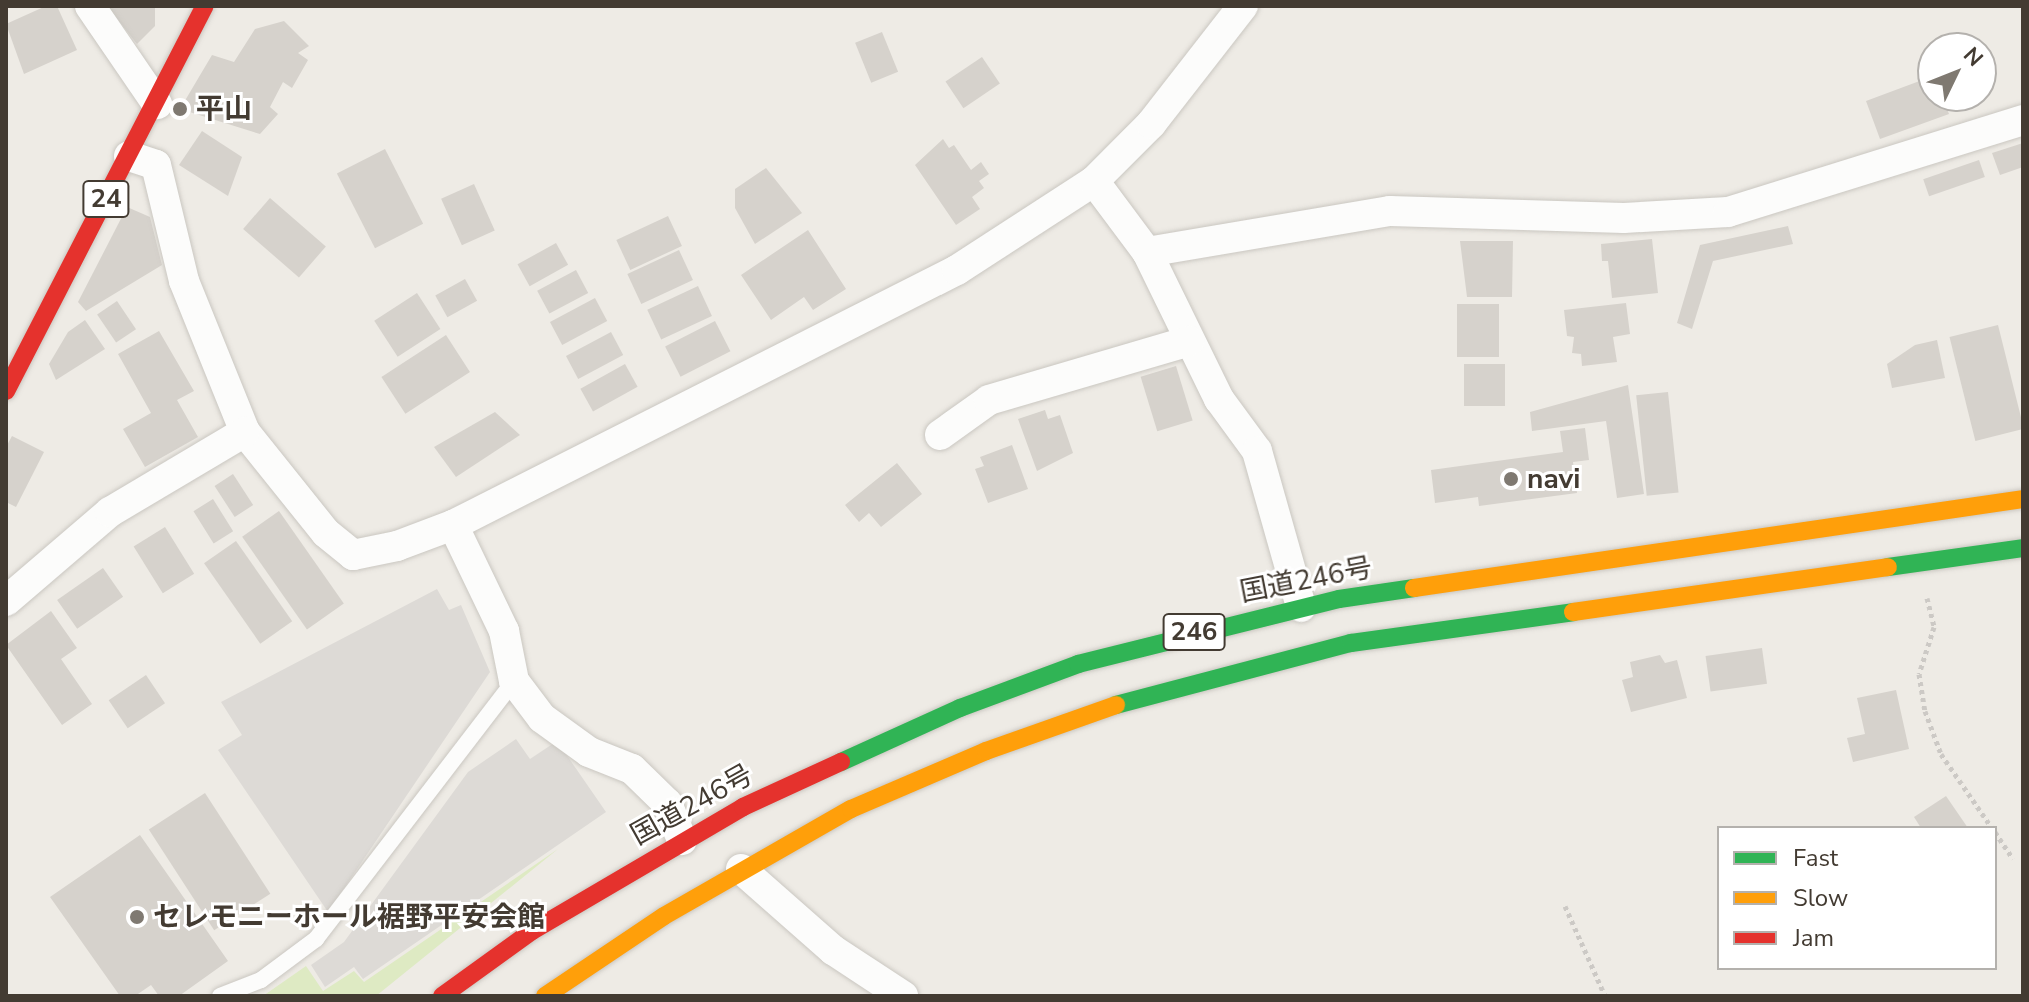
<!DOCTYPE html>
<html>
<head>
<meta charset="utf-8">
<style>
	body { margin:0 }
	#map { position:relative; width:2029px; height:1002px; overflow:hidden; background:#eeebe5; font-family:"Nunito Sans","Noto Sans JP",sans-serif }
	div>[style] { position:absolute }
	.green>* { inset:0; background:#deeac3 }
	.parking>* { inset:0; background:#dddad6 }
	.building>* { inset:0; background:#d6d2cc; transform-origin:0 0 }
	.path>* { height:5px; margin-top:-2.5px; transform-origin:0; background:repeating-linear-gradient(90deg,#ccc9c5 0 4px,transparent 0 8px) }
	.roads { filter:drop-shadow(0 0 2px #cac7c1) drop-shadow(0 0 2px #cac7c1) }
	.lane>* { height:16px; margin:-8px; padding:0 8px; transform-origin:8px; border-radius:8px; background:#fcfcfb }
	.street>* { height:30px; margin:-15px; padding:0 15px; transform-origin:15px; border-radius:15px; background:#fcfcfb }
	.fast>* { height:18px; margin:-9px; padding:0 9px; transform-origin:9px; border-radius:9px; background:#30b455 }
	.slow>* { height:18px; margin:-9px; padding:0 9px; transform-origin:9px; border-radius:9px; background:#ff9f0a }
	.jam>* { height:18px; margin:-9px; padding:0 9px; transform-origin:9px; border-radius:9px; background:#e5322d }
	.dots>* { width:22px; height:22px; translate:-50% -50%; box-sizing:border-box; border:4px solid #fff; border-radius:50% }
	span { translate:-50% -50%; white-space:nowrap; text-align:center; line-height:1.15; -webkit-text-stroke:6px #fff; paint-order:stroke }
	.shield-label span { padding:2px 6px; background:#fff; border:2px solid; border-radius:6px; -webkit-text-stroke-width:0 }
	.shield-label { font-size:26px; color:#433b32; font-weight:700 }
	.poi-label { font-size:28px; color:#433b32; font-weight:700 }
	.left { translate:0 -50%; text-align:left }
	.street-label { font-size:28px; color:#433b32 }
	.frame { position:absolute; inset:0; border:8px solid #433b32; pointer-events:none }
	.legend { position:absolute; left:1717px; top:826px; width:280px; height:144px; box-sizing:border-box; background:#fff; border:2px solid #b4b1ad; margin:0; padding:10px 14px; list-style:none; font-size:24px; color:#433b32 }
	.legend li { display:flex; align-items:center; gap:16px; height:40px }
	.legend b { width:40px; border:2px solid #b4b1ad }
	.north { position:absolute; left:1917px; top:32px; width:80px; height:80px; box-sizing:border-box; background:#fff; border:2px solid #b4b1ad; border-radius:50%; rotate:47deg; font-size:22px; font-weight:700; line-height:32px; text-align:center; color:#433b32 }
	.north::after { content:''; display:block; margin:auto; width:28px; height:36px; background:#7f7971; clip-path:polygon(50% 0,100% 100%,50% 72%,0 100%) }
</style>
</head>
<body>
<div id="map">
	<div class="green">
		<div style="clip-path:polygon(558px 849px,376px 996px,263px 996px,306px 966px,323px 991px,354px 971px,364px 982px)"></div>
	</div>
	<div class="parking">
		<div style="clip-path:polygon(437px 589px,449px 610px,461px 605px,490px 672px,328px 912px,218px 750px,242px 735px,221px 702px)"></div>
		<div style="clip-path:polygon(516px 739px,530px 759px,557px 741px,606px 812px,363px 979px,354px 967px,325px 987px,311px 965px,344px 942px,468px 772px)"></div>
	</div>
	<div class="building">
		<div style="clip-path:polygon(46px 6px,57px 6px,77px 50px,24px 74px,6px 24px)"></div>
		<div style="clip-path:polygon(107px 6px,155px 6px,155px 26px,137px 44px)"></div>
		<div style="clip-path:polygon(284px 21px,309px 46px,298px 53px,308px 60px,292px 88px,283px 82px,270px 107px,278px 114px,260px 134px,180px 109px,212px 55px,234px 62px,255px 29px)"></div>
		<div style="left:882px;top:32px;width:43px;height:29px;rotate:68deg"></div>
		<div style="left:982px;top:57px;width:32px;height:44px;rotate:56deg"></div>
		<div style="clip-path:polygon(1933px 76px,1933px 96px,1942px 96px,1949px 114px,1880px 139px,1866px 101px)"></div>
		<div style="clip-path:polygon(202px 131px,242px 157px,228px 196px,179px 165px)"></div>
		<div style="clip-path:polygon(943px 139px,949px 148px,954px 145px,971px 170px,981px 162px,989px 174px,979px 181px,984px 188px,972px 197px,980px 209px,956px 225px,915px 165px)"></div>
		<div style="clip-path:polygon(2023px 143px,2023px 167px,2000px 175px,1992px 153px)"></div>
		<div style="left:385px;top:149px;width:84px;height:54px;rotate:63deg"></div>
		<div style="left:1979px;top:160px;width:18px;height:59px;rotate:71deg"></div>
		<div style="clip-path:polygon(766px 168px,802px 213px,755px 244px,735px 208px,735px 189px)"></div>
		<div style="left:474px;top:184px;width:51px;height:36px;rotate:66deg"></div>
		<div style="left:270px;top:198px;width:74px;height:41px;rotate:41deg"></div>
		<div style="clip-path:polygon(127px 207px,150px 217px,162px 265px,86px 311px,78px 302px)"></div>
		<div style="left:668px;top:216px;width:33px;height:57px;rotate:65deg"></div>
		<div style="clip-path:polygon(1788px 226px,1793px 244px,1713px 261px,1692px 329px,1677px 323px,1700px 245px)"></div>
		<div style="clip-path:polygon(808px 230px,846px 289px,813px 310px,804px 297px,771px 320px,741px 275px)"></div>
		<div style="clip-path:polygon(1652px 239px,1658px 293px,1612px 298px,1608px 261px,1602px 261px,1601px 244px)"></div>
		<div style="clip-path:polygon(1460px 241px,1513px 241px,1512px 297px,1467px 297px)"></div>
		<div style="left:556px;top:243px;width:25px;height:44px;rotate:61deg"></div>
		<div style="left:679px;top:250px;width:33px;height:57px;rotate:65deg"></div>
		<div style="left:576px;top:270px;width:26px;height:44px;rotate:62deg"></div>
		<div style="left:465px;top:279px;width:25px;height:34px;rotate:61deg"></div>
		<div style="left:698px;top:286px;width:33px;height:56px;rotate:65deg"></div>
		<div style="left:417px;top:293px;width:43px;height:51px;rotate:57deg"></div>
		<div style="left:595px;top:298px;width:26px;height:51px;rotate:62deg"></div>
		<div style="left:117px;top:301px;width:34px;height:24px;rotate:56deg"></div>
		<div style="clip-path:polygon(1626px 303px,1630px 334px,1613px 337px,1617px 362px,1582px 366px,1581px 354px,1572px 353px,1574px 337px,1567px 336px,1564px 310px)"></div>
		<div style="left:1457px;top:304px;width:42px;height:53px"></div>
		<div style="clip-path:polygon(85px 320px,105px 349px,56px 380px,49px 364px,68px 332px)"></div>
		<div style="left:715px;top:321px;width:34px;height:56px;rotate:63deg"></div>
		<div style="left:1998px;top:325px;width:107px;height:50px;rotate:76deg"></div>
		<div style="clip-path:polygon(159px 331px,194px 391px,177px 400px,198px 437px,145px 467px,123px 429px,151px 413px,118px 354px)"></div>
		<div style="left:611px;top:332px;width:26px;height:51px;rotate:62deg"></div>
		<div style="left:446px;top:335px;width:44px;height:77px;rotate:57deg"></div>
		<div style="clip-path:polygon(1937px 340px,1945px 378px,1892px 388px,1887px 364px,1915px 345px)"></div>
		<div style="left:625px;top:364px;width:26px;height:51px;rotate:61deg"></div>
		<div style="left:1464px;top:364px;width:41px;height:42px"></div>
		<div style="left:1176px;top:366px;width:57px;height:37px;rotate:73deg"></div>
		<div style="clip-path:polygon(1628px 385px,1644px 494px,1617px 498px,1606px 421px,1532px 431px,1530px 412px)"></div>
		<div style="left:1668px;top:392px;width:101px;height:32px;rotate:84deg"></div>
		<div style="clip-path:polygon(1045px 410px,1048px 419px,1060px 415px,1073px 453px,1037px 471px,1018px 419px)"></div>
		<div style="clip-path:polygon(495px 412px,520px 435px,456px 477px,434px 447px)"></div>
		<div style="clip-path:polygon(1585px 428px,1589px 460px,1573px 462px,1577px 493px,1479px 506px,1478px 497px,1435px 503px,1431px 470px,1563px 452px,1560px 431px)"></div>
		<div style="clip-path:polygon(12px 436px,44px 452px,16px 507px,6px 502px,6px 447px)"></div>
		<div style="clip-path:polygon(1012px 445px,1028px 489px,988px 503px,975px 469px,984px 466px,980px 457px)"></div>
		<div style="clip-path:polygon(897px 463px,922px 494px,881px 527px,869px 513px,859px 522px,845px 505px)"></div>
		<div style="left:233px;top:474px;width:37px;height:22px;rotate:57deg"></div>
		<div style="left:213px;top:499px;width:38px;height:23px;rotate:58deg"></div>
		<div style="left:279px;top:511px;width:113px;height:45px;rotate:55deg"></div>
		<div style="left:165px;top:527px;width:55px;height:37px;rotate:58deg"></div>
		<div style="left:236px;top:541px;width:98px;height:39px;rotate:55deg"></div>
		<div style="left:103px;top:568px;width:35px;height:56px;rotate:55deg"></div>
		<div style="clip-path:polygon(51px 611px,77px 648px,61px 659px,92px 704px,62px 725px,6px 645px)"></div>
		<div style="left:1762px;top:648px;width:36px;height:57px;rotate:82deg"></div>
		<div style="clip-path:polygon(1660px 655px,1665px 663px,1677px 660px,1687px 698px,1631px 712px,1622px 680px,1633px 677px,1630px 662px)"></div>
		<div style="left:146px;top:675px;width:34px;height:45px;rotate:56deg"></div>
		<div style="clip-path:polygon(1896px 690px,1909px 749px,1853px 762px,1847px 738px,1865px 734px,1857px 698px)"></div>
		<div style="left:205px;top:793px;width:120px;height:67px;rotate:57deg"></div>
		<div style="clip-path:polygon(1946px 796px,1968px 828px,1921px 828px,1914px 817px)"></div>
		<div style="clip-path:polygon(140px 835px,228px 961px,179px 996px,159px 996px,151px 985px,135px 996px,120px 996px,50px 897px)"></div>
	</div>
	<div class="path">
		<div style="left:1927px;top:598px;width:30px;rotate:76deg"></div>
		<div style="left:1934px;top:627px;width:49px;rotate:107.7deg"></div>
		<div style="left:1919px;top:674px;width:37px;rotate:81deg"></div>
		<div style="left:1925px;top:711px;width:46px;rotate:69.6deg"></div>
		<div style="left:1941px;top:754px;width:90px;rotate:55.4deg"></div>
		<div style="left:1995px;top:832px;width:32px;rotate:56deg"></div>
		<div style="left:1565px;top:906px;width:98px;rotate:66deg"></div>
	</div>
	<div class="roads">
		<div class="lane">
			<div style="left:220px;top:996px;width:44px;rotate:-21.3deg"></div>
			<div style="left:261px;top:980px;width:69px;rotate:-36.7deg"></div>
			<div style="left:316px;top:939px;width:325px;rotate:-52.5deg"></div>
		</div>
		<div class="street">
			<div style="left:90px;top:6px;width:119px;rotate:55.6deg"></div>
			<div style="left:129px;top:156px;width:28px;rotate:18deg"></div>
			<div style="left:156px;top:165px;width:119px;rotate:76.4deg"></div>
			<div style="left:184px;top:281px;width:163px;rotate:68deg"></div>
			<div style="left:245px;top:432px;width:129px;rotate:51.3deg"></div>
			<div style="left:326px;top:533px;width:35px;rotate:39deg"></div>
			<div style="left:353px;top:555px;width:45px;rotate:-11.6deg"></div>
			<div style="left:397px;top:546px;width:60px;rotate:-20.6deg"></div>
			<div style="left:453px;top:525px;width:565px;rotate:-26.84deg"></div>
			<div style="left:957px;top:270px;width:163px;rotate:-33deg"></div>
			<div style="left:1094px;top:181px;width:81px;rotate:-45deg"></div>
			<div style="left:1151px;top:124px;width:150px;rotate:-52.1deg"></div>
			<div style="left:1094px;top:181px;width:89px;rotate:53.3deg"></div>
			<div style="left:1147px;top:252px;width:164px;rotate:63.9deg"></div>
			<div style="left:1219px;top:399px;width:64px;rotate:53.8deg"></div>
			<div style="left:1257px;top:451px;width:162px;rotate:74.2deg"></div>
			<div style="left:1147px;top:252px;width:246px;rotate:-9.6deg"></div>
			<div style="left:1390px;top:211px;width:234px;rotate:1.7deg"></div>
			<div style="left:1624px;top:218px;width:104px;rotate:-3.3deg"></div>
			<div style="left:1728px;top:212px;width:309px;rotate:-17.3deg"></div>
			<div style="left:940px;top:435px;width:60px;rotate:-35.5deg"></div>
			<div style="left:989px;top:400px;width:209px;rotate:-16.4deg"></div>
			<div style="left:453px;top:525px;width:118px;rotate:64.3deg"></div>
			<div style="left:504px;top:631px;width:51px;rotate:78.7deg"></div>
			<div style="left:514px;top:681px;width:46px;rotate:52.9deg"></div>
			<div style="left:542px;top:718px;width:58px;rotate:35.9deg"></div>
			<div style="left:589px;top:752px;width:46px;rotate:21.6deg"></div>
			<div style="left:632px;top:769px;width:49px;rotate:44.2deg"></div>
			<div style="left:667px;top:803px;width:40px;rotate:68deg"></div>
			<div style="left:6px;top:601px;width:137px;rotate:-40.6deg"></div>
			<div style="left:110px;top:512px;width:157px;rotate:-30.7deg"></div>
			<div style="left:741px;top:869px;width:123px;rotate:41.4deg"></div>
			<div style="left:833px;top:950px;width:84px;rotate:33.3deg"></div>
		</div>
		<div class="fast">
			<div style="left:1888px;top:567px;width:136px;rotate:-8deg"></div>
			<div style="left:1116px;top:705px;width:243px;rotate:-14.8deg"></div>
			<div style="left:1351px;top:643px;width:224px;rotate:-7.9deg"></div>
			<div style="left:841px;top:762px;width:131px;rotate:-24.4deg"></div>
			<div style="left:960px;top:708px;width:126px;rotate:-20.4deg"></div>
			<div style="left:1078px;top:664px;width:269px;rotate:-14deg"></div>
			<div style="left:1339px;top:599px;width:76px;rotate:-8.3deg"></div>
		</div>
		<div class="slow">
			<div style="left:1414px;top:588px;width:615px;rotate:-8.31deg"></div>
			<div style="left:1573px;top:612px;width:318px;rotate:-8.1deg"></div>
			<div style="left:545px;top:996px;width:143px;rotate:-33.9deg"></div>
			<div style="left:664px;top:916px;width:215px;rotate:-29.8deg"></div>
			<div style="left:851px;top:809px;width:147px;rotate:-23.2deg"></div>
			<div style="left:986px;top:751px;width:138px;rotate:-19.5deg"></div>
		</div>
		<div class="jam">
			<div style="left:6px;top:391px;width:433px;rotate:-62.7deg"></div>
			<div style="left:442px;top:996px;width:111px;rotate:-35.8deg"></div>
			<div style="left:532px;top:931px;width:245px;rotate:-30.4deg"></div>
			<div style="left:743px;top:807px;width:108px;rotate:-24.7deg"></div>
		</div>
	</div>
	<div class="dots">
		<div style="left:180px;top:109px;background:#7f7971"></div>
		<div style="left:1511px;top:479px;background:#7f7971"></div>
		<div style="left:137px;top:917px;background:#7f7971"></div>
	</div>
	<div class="shield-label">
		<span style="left:106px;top:199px">24</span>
		<span style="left:1194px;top:632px">246</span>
	</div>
	<div class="poi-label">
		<span class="left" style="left:196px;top:109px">平山</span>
		<span class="left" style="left:1527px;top:479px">navi</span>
		<span class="left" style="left:153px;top:917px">セレモニーホール裾野平安会館</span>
	</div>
	<div class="street-label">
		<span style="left:1306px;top:580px;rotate:-11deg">国道246号</span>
		<span style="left:692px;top:805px;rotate:-29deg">国道246号</span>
	</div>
	<div class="frame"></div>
	<ul class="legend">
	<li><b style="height:10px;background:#30b455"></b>Fast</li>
	<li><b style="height:10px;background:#ff9f0a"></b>Slow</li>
	<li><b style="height:10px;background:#e5322d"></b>Jam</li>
	</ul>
	<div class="north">N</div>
</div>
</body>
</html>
